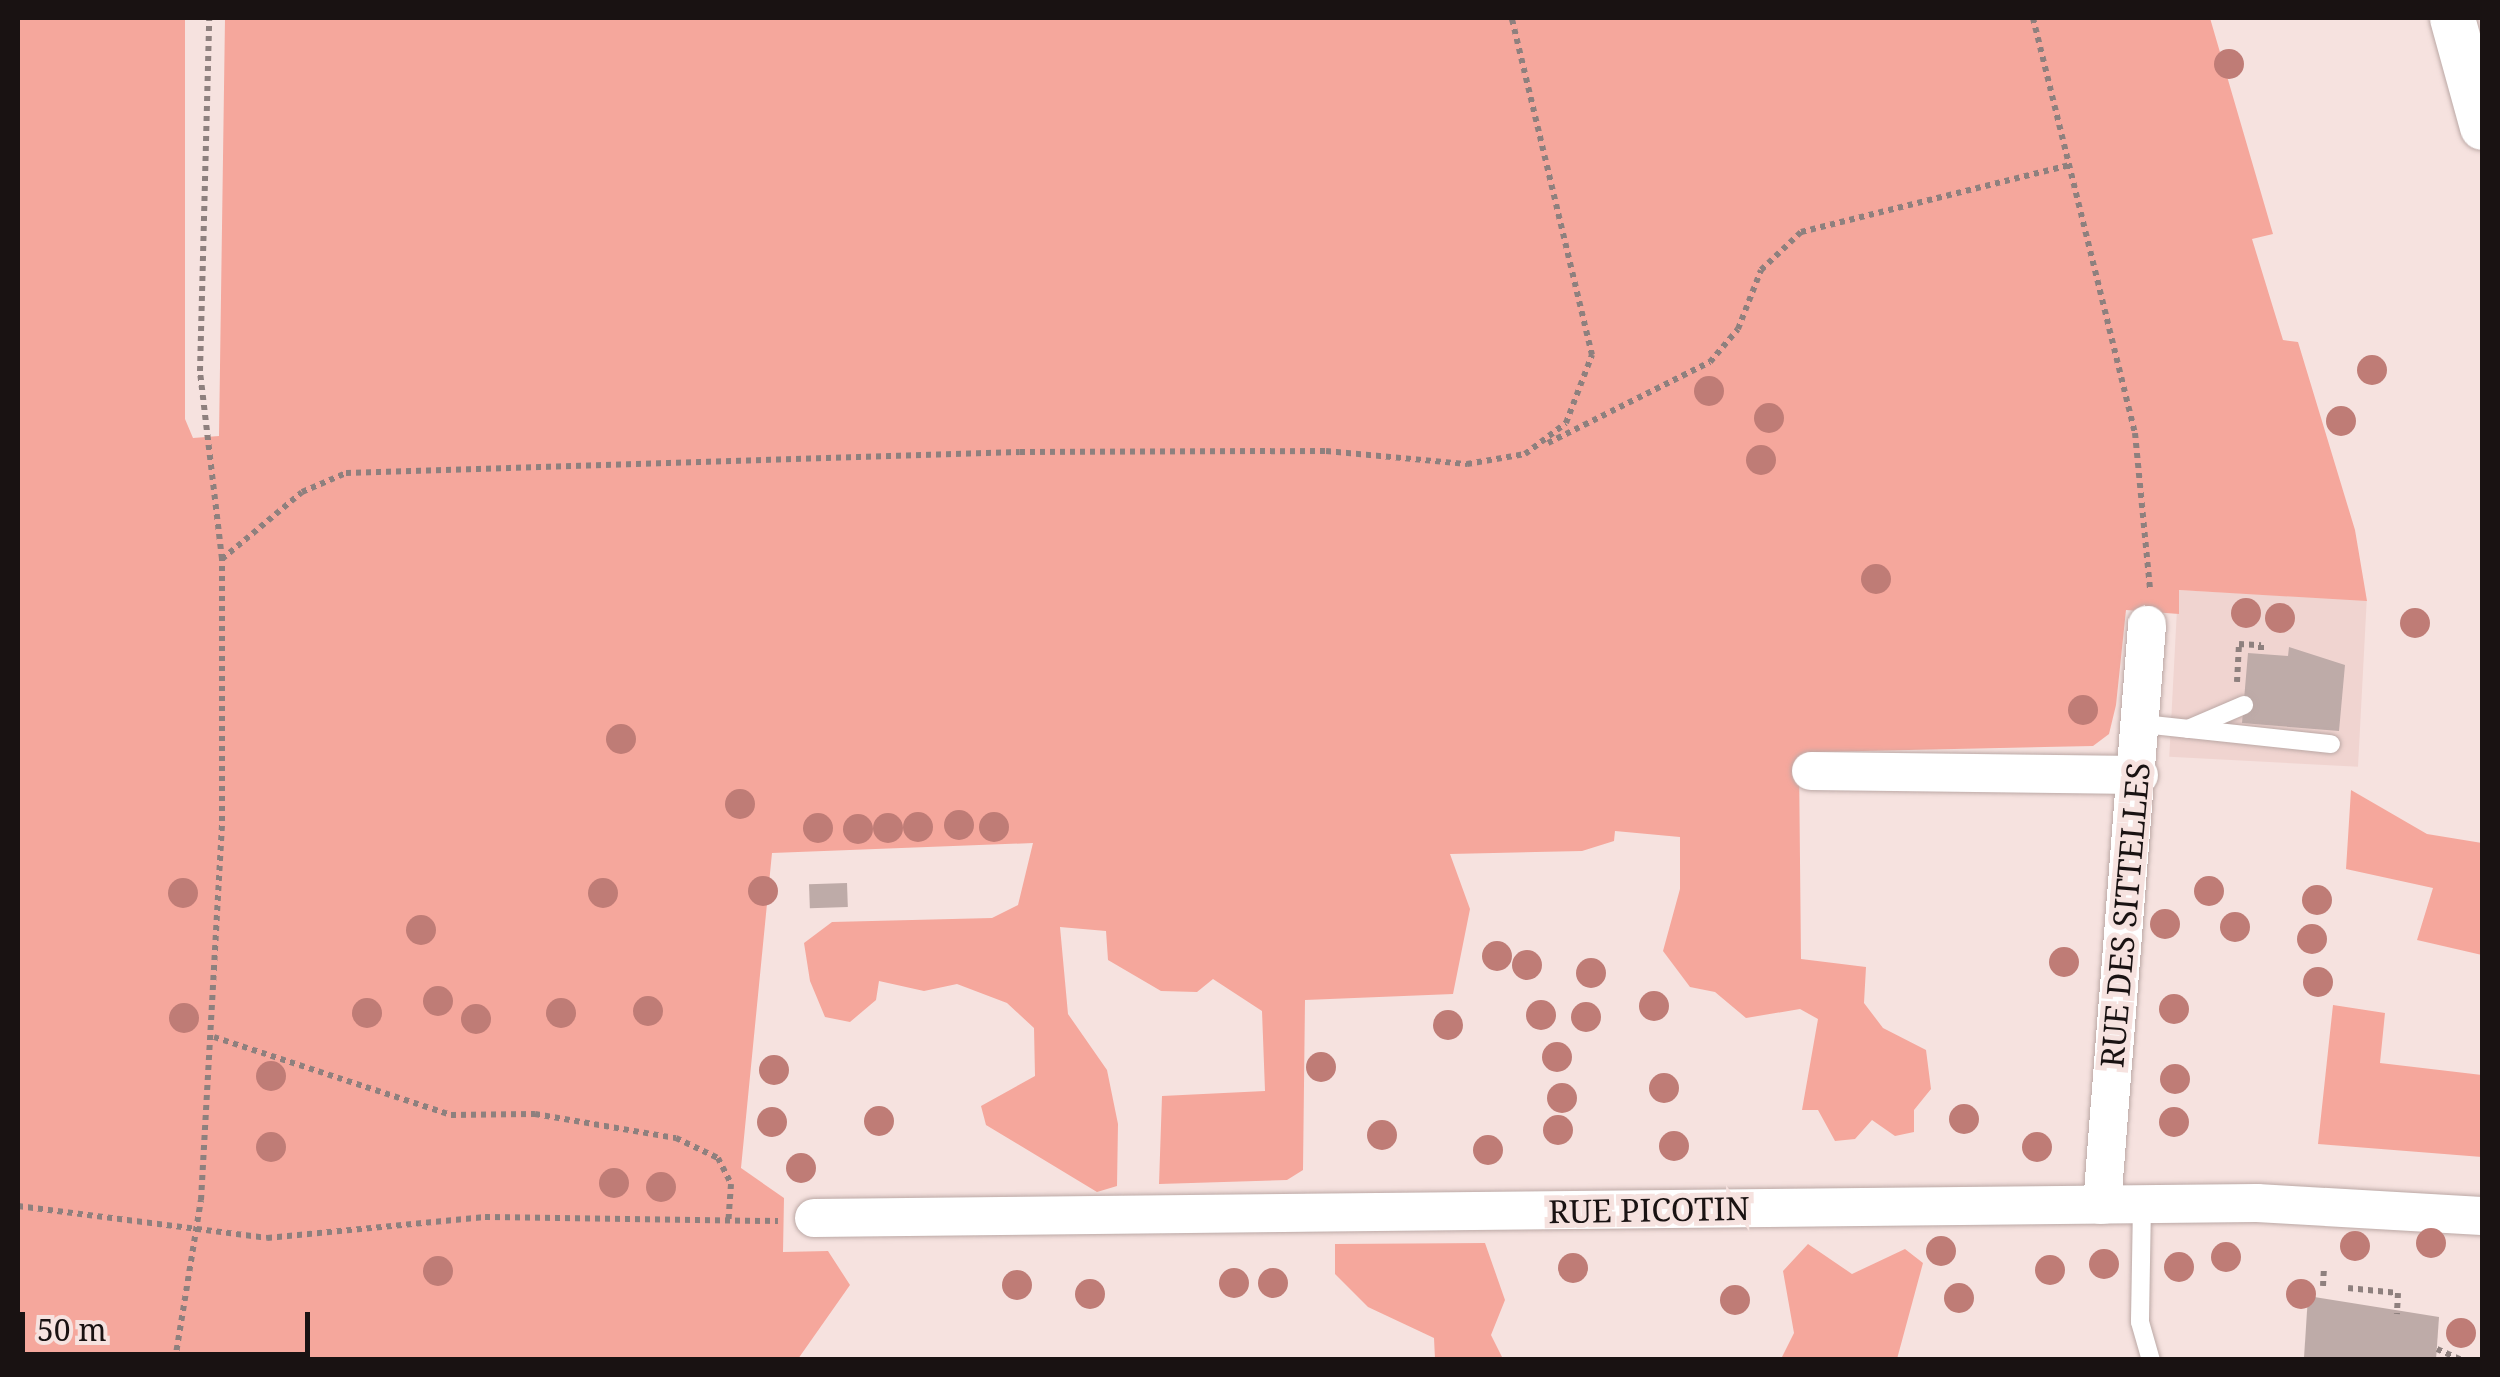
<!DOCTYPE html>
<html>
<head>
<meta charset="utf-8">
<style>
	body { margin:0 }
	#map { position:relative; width:2500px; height:1377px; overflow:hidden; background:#f6e2df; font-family:"Noto Serif",serif }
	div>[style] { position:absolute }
	.built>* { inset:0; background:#f0d4d0; transform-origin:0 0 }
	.green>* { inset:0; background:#f5a79c }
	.building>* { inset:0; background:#beaba8; transform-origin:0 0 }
	.path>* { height:6px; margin-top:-3px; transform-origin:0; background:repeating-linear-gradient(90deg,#8e807e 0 5px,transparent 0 10px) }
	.roads { filter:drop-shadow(0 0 2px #bba8a5) drop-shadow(0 0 2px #bba8a5) }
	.service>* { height:18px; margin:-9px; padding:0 9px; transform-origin:9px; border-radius:9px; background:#fff }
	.minor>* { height:38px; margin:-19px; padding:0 19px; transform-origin:19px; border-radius:19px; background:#fff }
	.tertiary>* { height:45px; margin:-22.5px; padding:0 22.5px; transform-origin:22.5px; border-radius:22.5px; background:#fff }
	.trees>* { width:30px; height:30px; margin:-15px; border-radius:50%; background:#bf7c76 }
	span { translate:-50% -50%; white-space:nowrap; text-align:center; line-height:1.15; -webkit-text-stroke:10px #f6e2df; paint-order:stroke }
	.street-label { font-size:32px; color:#191212 }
	.frame { position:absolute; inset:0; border:20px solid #191212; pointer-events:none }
	.scale { position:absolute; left:20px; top:1312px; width:290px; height:45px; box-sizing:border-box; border:5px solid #191212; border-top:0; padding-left:12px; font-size:30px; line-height:35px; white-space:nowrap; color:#191212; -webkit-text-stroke:8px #f6e2df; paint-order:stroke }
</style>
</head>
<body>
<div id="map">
	<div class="built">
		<div style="left:2178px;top:590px;width:189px;height:167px;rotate:3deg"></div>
	</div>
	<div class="green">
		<div style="clip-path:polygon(18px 18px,185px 18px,185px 419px,193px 438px,219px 436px,225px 18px,2210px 18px,2273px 234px,2252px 239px,2283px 340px,2298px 342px,2355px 530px,2367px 601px,2179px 590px,2179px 614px,2126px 610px,2116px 705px,2109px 734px,2093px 746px,1817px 752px,1799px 761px,1801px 959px,1866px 967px,1864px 1003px,1883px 1028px,1926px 1050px,1931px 1089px,1914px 1110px,1914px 1132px,1895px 1136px,1872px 1120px,1855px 1139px,1835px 1141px,1818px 1110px,1802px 1110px,1818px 1019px,1800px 1009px,1746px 1018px,1715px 992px,1690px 987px,1663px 951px,1680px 889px,1680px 837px,1615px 831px,1614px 841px,1582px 851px,1450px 854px,1470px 909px,1453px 994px,1305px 1000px,1303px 1170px,1287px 1180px,1159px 1184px,1162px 1096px,1265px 1091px,1262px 1011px,1213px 979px,1197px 992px,1161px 991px,1108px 960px,1106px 931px,1060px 927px,1068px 1014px,1107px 1070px,1118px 1124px,1117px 1186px,1097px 1192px,986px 1125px,981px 1106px,1035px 1076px,1034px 1028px,1007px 1003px,957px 984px,924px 991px,879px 981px,876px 1000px,850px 1022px,825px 1017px,810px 981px,804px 943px,832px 922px,992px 918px,1018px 905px,1033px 843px,772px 853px,741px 1168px,784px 1198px,783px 1252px,828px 1251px,850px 1285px,798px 1359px,18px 1359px)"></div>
		<div style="clip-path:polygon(2351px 790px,2427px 834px,2482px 843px,2482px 955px,2417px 940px,2433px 888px,2346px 869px)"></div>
		<div style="clip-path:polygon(2333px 1005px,2385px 1013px,2380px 1063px,2482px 1075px,2482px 1157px,2318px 1144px)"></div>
		<div style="clip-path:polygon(1485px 1243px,1505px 1300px,1491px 1335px,1503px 1359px,1435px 1359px,1434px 1338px,1368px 1307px,1335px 1274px,1335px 1244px)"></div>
		<div style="clip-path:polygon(1808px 1244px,1852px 1274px,1905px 1249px,1923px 1263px,1897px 1359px,1781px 1359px,1794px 1333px,1783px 1271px)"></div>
	</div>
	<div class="building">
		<div style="clip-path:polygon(2289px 647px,2345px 665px,2339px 731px,2242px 723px,2248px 653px,2288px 656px)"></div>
		<div style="left:847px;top:883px;width:24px;height:38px;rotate:88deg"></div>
		<div style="clip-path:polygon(2308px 1296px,2439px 1317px,2436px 1360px,2304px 1358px)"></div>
	</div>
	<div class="path">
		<div style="left:2033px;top:18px;width:427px;rotate:76.2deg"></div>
		<div style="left:2135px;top:433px;width:156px;rotate:84.5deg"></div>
		<div style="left:1548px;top:443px;width:181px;rotate:-26.6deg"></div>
		<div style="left:1710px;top:362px;width:43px;rotate:-49.7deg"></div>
		<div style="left:1738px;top:329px;width:63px;rotate:-68.7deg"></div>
		<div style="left:1761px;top:270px;width:55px;rotate:-43.5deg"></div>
		<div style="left:1801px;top:232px;width:277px;rotate:-14deg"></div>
		<div style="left:222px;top:559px;width:104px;rotate:-39.9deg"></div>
		<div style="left:302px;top:492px;width:48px;rotate:-23.4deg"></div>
		<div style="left:346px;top:473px;width:674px;rotate:-1.78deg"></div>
		<div style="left:1020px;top:452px;width:306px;rotate:-0.2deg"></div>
		<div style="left:1326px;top:451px;width:142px;rotate:5.3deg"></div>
		<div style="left:1467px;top:464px;width:59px;rotate:-9.8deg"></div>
		<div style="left:1525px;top:454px;width:51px;rotate:-37.1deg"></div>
		<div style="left:1566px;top:423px;width:73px;rotate:-69.1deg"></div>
		<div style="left:1592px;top:355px;width:346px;rotate:-103.4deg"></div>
		<div style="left:2237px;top:682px;width:38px;rotate:-87deg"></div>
		<div style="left:2239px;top:644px;width:22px;rotate:3deg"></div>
		<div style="left:2261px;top:645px;width:9px;rotate:90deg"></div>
		<div style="left:214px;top:1037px;width:250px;rotate:18.2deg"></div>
		<div style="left:451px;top:1115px;width:84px;rotate:-0.7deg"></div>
		<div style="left:535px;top:1114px;width:143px;rotate:9.7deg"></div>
		<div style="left:676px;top:1138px;width:47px;rotate:25.5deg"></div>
		<div style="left:718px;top:1158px;width:29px;rotate:63deg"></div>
		<div style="left:731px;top:1184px;width:39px;rotate:94deg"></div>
		<div style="left:18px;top:1206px;width:251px;rotate:7.3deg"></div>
		<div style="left:267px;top:1238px;width:219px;rotate:-5.5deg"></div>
		<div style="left:485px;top:1217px;width:293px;rotate:0.8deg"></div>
		<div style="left:2323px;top:1286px;width:18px;rotate:-87deg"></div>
		<div style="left:2348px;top:1288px;width:50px;rotate:5.7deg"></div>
		<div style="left:2398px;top:1293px;width:21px;rotate:93deg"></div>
		<div style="left:2437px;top:1349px;width:27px;rotate:24deg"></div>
		<div style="left:175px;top:1360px;width:162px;rotate:-80.8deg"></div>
		<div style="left:201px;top:1200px;width:380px;rotate:-86.8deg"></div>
		<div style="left:222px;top:821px;width:262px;rotate:-90deg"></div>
		<div style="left:222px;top:559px;width:189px;rotate:-96.7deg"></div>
		<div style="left:200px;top:371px;width:353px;rotate:-88.5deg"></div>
	</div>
	<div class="roads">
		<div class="service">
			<div style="left:2143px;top:724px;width:189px;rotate:6.1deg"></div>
			<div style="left:2188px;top:729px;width:61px;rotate:-23.2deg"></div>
			<div style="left:2142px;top:1205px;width:117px;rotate:91deg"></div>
			<div style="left:2140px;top:1322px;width:40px;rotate:74deg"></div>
		</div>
		<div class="minor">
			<div style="left:1811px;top:771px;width:328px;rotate:0.7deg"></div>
			<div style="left:2102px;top:1205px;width:582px;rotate:-85.56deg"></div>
			<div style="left:814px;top:1218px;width:1443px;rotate:-0.6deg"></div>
			<div style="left:2257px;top:1203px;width:225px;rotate:3.3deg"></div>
		</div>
		<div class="tertiary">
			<div style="left:2452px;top:18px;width:113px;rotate:74.6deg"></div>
		</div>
	</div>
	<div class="trees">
		<div style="left:2229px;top:64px"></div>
		<div style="left:2372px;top:370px"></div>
		<div style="left:1709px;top:391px"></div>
		<div style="left:1769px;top:418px"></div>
		<div style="left:2341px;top:421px"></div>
		<div style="left:1761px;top:460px"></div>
		<div style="left:1876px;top:579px"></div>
		<div style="left:2246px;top:613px"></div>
		<div style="left:2280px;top:618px"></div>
		<div style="left:2415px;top:623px"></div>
		<div style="left:2083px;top:710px"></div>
		<div style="left:621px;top:739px"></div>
		<div style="left:740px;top:804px"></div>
		<div style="left:959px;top:825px"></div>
		<div style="left:918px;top:827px"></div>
		<div style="left:994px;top:827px"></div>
		<div style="left:818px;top:828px"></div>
		<div style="left:888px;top:828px"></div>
		<div style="left:858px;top:829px"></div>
		<div style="left:763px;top:891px"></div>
		<div style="left:2209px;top:891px"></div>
		<div style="left:183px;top:893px"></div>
		<div style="left:603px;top:893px"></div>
		<div style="left:2317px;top:900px"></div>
		<div style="left:2165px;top:924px"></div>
		<div style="left:2235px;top:927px"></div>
		<div style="left:421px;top:930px"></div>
		<div style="left:2312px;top:939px"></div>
		<div style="left:1497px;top:956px"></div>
		<div style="left:2064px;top:962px"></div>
		<div style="left:1527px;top:965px"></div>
		<div style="left:1591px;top:973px"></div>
		<div style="left:2318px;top:982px"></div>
		<div style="left:438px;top:1001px"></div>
		<div style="left:1654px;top:1006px"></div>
		<div style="left:2174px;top:1009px"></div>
		<div style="left:648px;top:1011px"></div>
		<div style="left:367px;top:1013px"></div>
		<div style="left:561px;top:1013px"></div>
		<div style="left:1541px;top:1015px"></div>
		<div style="left:1586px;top:1017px"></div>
		<div style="left:184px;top:1018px"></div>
		<div style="left:476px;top:1019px"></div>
		<div style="left:1448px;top:1025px"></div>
		<div style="left:1557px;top:1057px"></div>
		<div style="left:1321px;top:1067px"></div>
		<div style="left:774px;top:1070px"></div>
		<div style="left:271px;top:1076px"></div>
		<div style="left:2175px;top:1079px"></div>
		<div style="left:1664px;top:1088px"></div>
		<div style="left:1562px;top:1098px"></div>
		<div style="left:1964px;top:1119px"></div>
		<div style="left:879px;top:1121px"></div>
		<div style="left:772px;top:1122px"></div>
		<div style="left:2174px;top:1122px"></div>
		<div style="left:1558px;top:1130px"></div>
		<div style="left:1382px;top:1135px"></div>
		<div style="left:1674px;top:1146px"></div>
		<div style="left:271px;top:1147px"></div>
		<div style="left:2037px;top:1147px"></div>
		<div style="left:1488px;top:1150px"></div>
		<div style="left:801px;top:1168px"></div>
		<div style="left:614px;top:1183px"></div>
		<div style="left:661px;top:1187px"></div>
		<div style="left:2431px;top:1243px"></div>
		<div style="left:2355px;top:1246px"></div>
		<div style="left:1941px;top:1251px"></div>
		<div style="left:2226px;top:1257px"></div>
		<div style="left:2104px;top:1264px"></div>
		<div style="left:2179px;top:1267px"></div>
		<div style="left:1573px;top:1268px"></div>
		<div style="left:2050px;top:1270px"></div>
		<div style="left:438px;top:1271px"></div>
		<div style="left:1234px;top:1283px"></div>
		<div style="left:1273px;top:1283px"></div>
		<div style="left:1017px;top:1285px"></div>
		<div style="left:1090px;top:1294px"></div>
		<div style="left:2301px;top:1294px"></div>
		<div style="left:1959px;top:1298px"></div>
		<div style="left:1735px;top:1300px"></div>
		<div style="left:2461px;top:1333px"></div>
	</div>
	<div class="street-label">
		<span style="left:2125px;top:915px;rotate:-85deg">RUE DES SITTELLES</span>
		<span style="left:1649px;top:1210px;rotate:-1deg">RUE PICOTIN</span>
	</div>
	<div class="frame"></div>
	<div class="scale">50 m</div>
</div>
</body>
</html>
